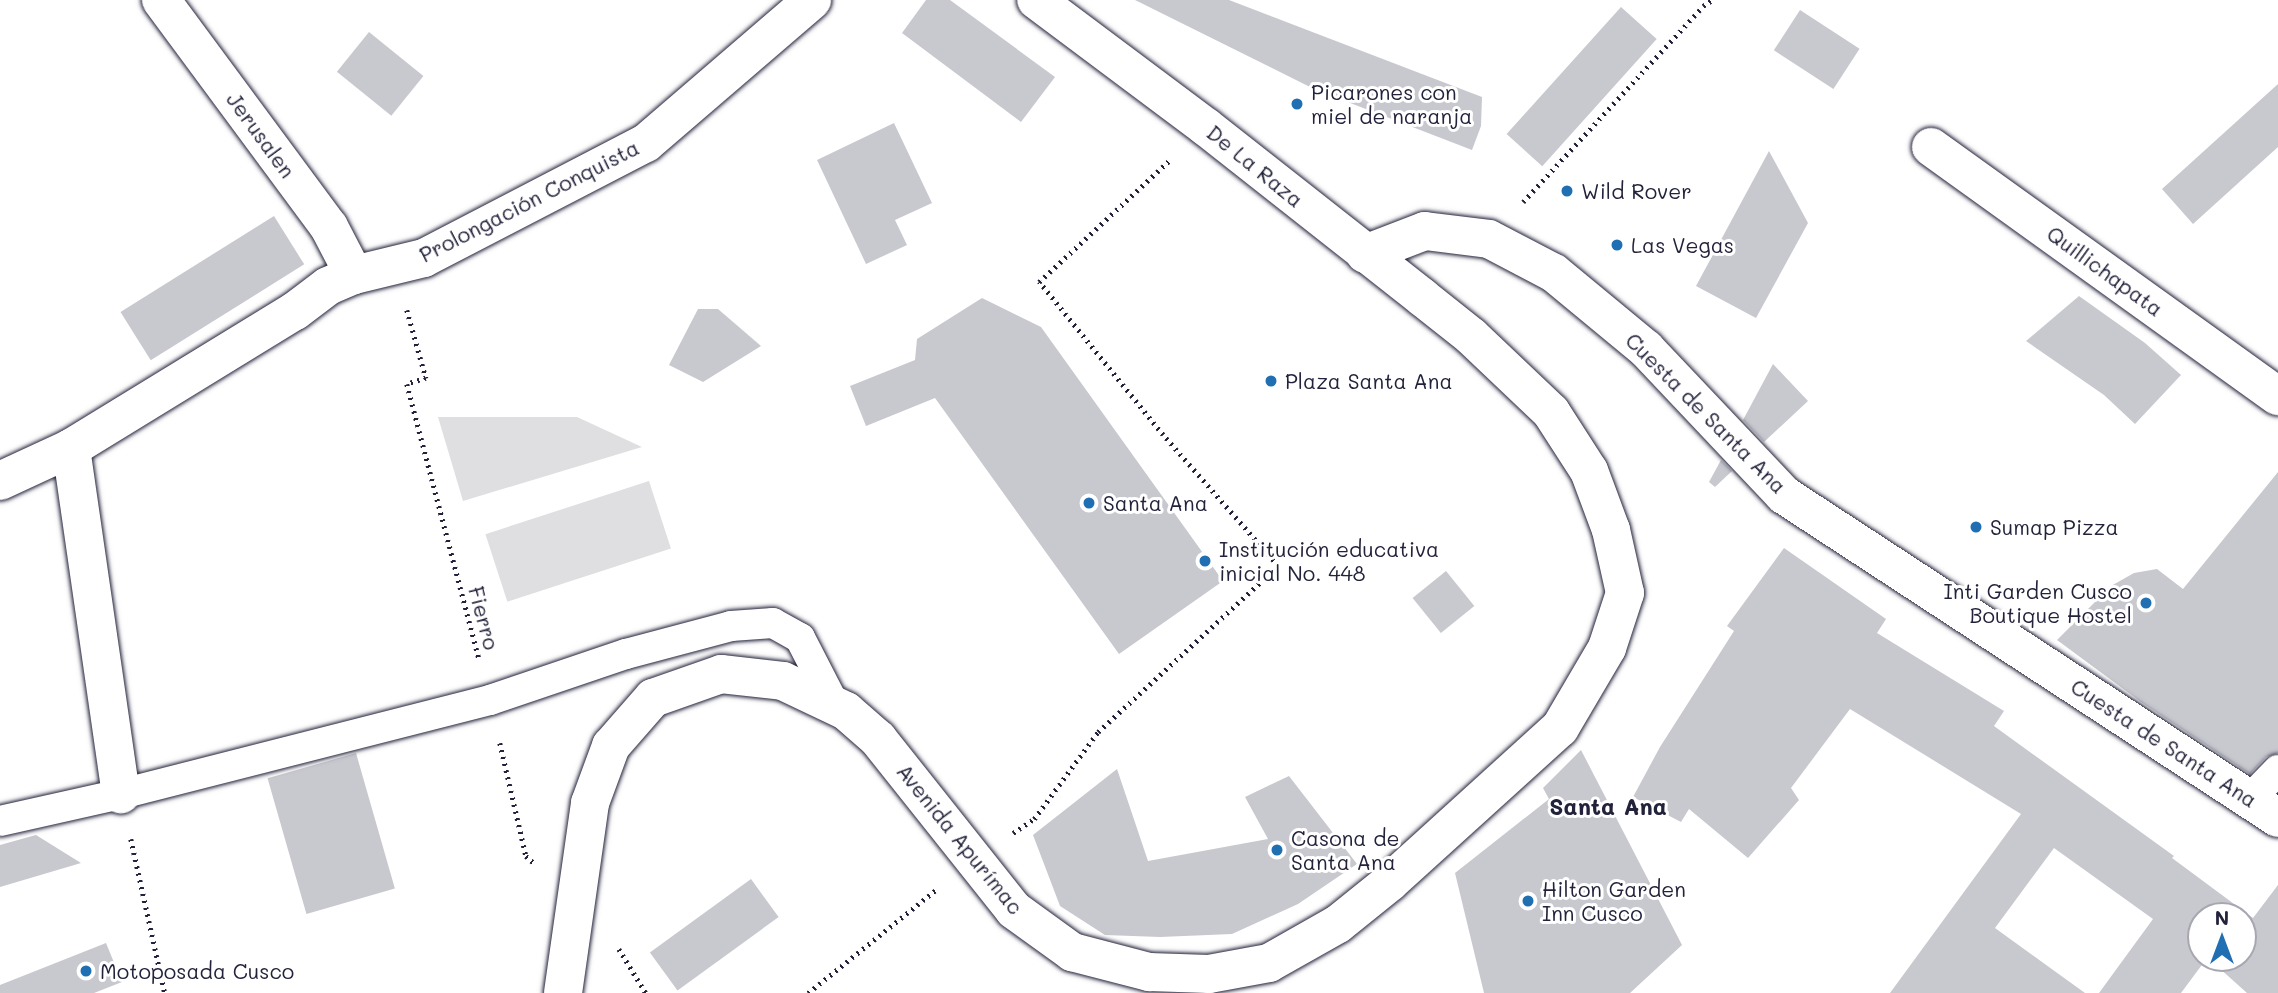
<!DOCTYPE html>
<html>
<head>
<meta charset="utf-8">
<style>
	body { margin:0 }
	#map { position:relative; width:2278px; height:993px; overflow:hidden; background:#fff; font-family:Mali,sans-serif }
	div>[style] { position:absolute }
	.green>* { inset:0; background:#dfdfe2; transform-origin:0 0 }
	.building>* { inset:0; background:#c8c8cf; transform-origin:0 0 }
	.path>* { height:4.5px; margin-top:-2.25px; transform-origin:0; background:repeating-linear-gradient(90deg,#22223b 0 2px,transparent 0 7px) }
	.roads { filter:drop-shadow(0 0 2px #22223b) drop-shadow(0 0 2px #22223b) }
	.lane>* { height:30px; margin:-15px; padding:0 15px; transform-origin:15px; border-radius:15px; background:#fff }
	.street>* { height:38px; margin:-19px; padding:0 19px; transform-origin:19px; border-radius:19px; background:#fff }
	.secondary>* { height:38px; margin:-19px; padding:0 19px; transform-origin:19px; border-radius:19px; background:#fff }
	.dots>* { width:19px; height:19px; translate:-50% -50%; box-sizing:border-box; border:4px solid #fff; border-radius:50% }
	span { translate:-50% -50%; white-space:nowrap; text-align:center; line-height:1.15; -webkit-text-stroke:6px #fff; paint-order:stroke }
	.poi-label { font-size:21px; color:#22223b }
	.left { translate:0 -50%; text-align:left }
	.right { translate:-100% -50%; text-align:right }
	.street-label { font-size:21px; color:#22223b }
	.neighbourhood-label { font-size:23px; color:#22223b; font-weight:700 }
	.north { position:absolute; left:2187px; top:902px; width:70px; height:70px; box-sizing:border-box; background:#fff; border:2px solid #a7a7b1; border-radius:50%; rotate:0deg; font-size:19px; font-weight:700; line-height:28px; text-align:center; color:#22223b }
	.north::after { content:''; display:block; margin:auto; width:24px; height:32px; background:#1f6fb2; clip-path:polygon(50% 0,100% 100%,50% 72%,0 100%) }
</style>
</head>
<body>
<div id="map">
	<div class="green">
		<div style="clip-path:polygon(438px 417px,577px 417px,642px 447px,463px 501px)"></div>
		<div style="left:649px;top:481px;width:71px;height:172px;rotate:72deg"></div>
	</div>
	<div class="building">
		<div style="clip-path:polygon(926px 0,950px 0,1055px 77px,1021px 122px,902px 33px)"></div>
		<div style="clip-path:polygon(1135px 0,1229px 0,1482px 97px,1481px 126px,1472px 150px,1314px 89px)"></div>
		<div style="left:1621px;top:7px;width:48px;height:171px;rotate:42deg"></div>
		<div style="left:1800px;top:10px;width:71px;height:48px;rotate:33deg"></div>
		<div style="left:369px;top:32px;width:70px;height:51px;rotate:39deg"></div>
		<div style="clip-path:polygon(2278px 84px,2278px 147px,2193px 224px,2162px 189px)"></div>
		<div style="clip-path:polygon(894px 123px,932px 203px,895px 220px,907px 245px,866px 264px,817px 160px)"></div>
		<div style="clip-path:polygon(1769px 151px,1808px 223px,1756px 318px,1696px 286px)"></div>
		<div style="left:274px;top:216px;width:57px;height:181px;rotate:58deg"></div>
		<div style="clip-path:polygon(2079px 296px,2145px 343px,2181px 375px,2135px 424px,2104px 395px,2026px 341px)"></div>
		<div style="clip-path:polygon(982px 298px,1041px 327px,1223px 581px,1119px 654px,935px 398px,866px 426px,850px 386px,915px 360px,917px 339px)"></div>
		<div style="clip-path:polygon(698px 309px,718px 309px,761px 346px,703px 382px,669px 365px)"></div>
		<div style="clip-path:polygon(1773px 364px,1808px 401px,1764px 442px,1743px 420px)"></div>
		<div style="clip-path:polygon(1721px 460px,1732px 471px,1715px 487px,1709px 482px)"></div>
		<div style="clip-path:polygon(2278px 472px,2278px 753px,2266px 757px,2250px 774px,2141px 702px,2057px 640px,2111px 586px,2134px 573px,2157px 569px,2183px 589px)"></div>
		<div style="clip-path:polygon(1784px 548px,1886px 619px,1877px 633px,2004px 711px,1994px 726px,2174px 856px,2172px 858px,2253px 918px,2278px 885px,2278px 993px,2247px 993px,2208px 958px,2243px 958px,2243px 916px,2201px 916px,2201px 958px,2207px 958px,2181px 993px,2099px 993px,2153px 919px,2054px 848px,1995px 928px,2085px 993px,1890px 993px,2021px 814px,1850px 709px,1791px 788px,1799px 800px,1748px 858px,1689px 809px,1681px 822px,1633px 797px,1660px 747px,1734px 631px,1727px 626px)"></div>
		<div style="left:1446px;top:571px;width:45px;height:43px;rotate:51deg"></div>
		<div style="clip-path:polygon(1581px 750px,1682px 945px,1630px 993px,1484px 993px,1455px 873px,1549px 799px,1543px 788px)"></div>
		<div style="left:356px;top:753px;width:141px;height:92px;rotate:74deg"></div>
		<div style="clip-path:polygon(1117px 769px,1148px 861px,1268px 839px,1245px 797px,1289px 776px,1357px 864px,1298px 904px,1232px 934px,1160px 937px,1105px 935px,1060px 906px,1033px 835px)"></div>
		<div style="clip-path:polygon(36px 835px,81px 863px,0 887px,0 845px)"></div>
		<div style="left:751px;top:879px;width:47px;height:125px;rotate:54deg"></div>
		<div style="clip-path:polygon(106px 943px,122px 982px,94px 993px,0 993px,0 985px)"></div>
	</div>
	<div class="path">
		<div style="left:1523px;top:202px;width:266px;rotate:-47.4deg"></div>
		<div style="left:1703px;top:6px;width:11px;rotate:-34deg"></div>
		<div style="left:407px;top:310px;width:71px;rotate:74.4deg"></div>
		<div style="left:426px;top:378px;width:20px;rotate:162deg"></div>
		<div style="left:407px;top:384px;width:284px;rotate:75.3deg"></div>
		<div style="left:500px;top:743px;width:116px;rotate:77deg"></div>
		<div style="left:526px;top:856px;width:12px;rotate:42deg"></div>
		<div style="left:1013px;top:833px;width:25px;rotate:-34deg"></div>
		<div style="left:1034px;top:819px;width:108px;rotate:-53.7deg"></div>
		<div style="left:1098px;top:732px;width:245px;rotate:-42.7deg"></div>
		<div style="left:1278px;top:566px;width:174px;rotate:-131.3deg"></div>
		<div style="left:1163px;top:435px;width:197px;rotate:-129deg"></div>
		<div style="left:1039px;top:282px;width:179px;rotate:-43deg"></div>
		<div style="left:131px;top:839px;width:158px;rotate:77.6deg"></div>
		<div style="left:619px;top:949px;width:52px;rotate:58.5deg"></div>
		<div style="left:808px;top:993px;width:167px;rotate:-38.9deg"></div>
	</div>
	<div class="roads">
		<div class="lane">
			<div style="left:2251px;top:798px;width:39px;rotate:-46deg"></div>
			<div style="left:0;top:821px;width:124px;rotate:-12.6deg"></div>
			<div style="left:121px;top:794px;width:381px;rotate:-14.3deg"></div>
			<div style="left:490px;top:700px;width:144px;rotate:-18.7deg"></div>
			<div style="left:626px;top:654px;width:109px;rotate:-14.9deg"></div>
			<div style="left:731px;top:626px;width:42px;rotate:-4.1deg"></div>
			<div style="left:773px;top:623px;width:31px;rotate:29deg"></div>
			<div style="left:800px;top:638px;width:74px;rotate:62.7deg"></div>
		</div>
		<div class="street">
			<div style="left:161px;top:0;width:282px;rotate:53.5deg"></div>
			<div style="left:329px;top:227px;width:54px;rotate:62.5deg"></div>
			<div style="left:1931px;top:147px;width:427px;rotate:35.7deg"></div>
			<div style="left:1365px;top:254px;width:64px;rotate:-21deg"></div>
			<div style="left:1425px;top:231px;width:64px;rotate:7.1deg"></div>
			<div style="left:1489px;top:239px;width:73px;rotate:27.6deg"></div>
			<div style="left:1554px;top:273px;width:119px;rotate:39.6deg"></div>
			<div style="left:1646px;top:349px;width:201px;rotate:46.6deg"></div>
			<div style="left:1784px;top:495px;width:590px;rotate:33.18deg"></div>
			<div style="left:71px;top:448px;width:350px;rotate:81.8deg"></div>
			<div style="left:0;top:481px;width:78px;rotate:-24.9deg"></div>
			<div style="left:71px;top:448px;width:263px;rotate:-31.5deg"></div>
			<div style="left:295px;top:311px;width:41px;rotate:-37.1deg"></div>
			<div style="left:328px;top:286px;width:28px;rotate:-23deg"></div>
			<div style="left:354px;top:275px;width:72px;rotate:-13.7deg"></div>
			<div style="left:424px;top:258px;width:250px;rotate:-27.4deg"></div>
			<div style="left:646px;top:143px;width:219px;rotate:-40.7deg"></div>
		</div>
		<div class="secondary">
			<div style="left:563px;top:993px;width:192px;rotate:-81.9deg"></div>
			<div style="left:590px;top:803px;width:61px;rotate:-69.8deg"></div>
			<div style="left:611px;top:746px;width:64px;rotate:-48.8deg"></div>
			<div style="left:653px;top:698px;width:72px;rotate:-19.4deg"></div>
			<div style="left:721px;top:674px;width:62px;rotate:6.4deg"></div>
			<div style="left:783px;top:681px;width:70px;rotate:25.5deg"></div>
			<div style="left:846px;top:711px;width:43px;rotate:41.2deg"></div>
			<div style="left:878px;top:739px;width:218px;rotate:51.5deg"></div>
			<div style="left:1014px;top:910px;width:72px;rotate:35.9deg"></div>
			<div style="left:1072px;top:952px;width:80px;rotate:14.6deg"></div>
			<div style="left:1149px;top:972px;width:60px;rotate:1.9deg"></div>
			<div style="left:1209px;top:974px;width:61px;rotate:-10.4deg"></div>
			<div style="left:1269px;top:963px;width:79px;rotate:-29.5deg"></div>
			<div style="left:1338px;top:924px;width:67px;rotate:-38.9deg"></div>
			<div style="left:1390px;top:882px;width:229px;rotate:-42.2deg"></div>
			<div style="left:1560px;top:728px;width:93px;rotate:-59.6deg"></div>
			<div style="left:1607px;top:648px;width:58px;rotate:-71.9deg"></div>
			<div style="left:1625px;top:593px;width:65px;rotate:-102.5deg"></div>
			<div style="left:1611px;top:530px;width:63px;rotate:-110.4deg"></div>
			<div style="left:1589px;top:471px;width:70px;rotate:-122.8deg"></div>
			<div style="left:1551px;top:412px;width:110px;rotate:-136.5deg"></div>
			<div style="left:1471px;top:336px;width:63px;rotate:-141.5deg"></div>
			<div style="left:1422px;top:297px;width:275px;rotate:-141.8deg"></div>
			<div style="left:1206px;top:127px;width:212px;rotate:-143.2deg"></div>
		</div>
	</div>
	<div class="dots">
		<div style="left:1297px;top:104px;background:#1f6fb2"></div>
		<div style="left:1567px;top:191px;background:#1f6fb2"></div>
		<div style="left:1617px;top:245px;background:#1f6fb2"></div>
		<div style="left:1271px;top:381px;background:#1f6fb2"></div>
		<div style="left:1089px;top:503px;background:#1f6fb2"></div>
		<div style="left:1976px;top:527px;background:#1f6fb2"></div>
		<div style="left:1205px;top:561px;background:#1f6fb2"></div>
		<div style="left:2146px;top:603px;background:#1f6fb2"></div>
		<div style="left:1277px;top:850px;background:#1f6fb2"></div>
		<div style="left:1528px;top:901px;background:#1f6fb2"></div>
		<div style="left:86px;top:971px;background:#1f6fb2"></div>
	</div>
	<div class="poi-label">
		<span class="left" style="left:1311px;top:104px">Picarones con<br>miel de naranja</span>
		<span class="left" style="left:1581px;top:191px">Wild Rover</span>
		<span class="left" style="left:1631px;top:245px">Las Vegas</span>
		<span class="left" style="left:1285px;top:381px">Plaza Santa Ana</span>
		<span class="left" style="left:1103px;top:503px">Santa Ana</span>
		<span class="left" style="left:1990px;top:527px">Sumap Pizza</span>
		<span class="left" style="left:1219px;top:561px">Institución educativa<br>inicial No. 448</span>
		<span class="right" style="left:2132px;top:603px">Inti Garden Cusco<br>Boutique Hostel</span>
		<span class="left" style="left:1291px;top:850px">Casona de<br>Santa Ana</span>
		<span class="left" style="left:1542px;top:901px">Hilton Garden<br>Inn Cusco</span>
		<span class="left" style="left:100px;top:971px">Motoposada Cusco</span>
	</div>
	<div class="street-label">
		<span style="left:261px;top:135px;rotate:54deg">Jerusalen</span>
		<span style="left:1255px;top:166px;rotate:39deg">De La Raza</span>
		<span style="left:529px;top:201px;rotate:-27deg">Prolongación Conquista</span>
		<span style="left:2105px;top:271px;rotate:36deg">Quillichapata</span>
		<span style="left:1706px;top:413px;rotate:45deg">Cuesta de Santa Ana</span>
		<span style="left:484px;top:618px;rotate:75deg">Fierro</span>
		<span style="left:2164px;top:743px;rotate:33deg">Cuesta de Santa Ana</span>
		<span style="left:960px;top:839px;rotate:51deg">Avenida Apurímac</span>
	</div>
	<div class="neighbourhood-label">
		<span style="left:1608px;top:806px">Santa Ana</span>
	</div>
	<div class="north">N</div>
</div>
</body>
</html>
